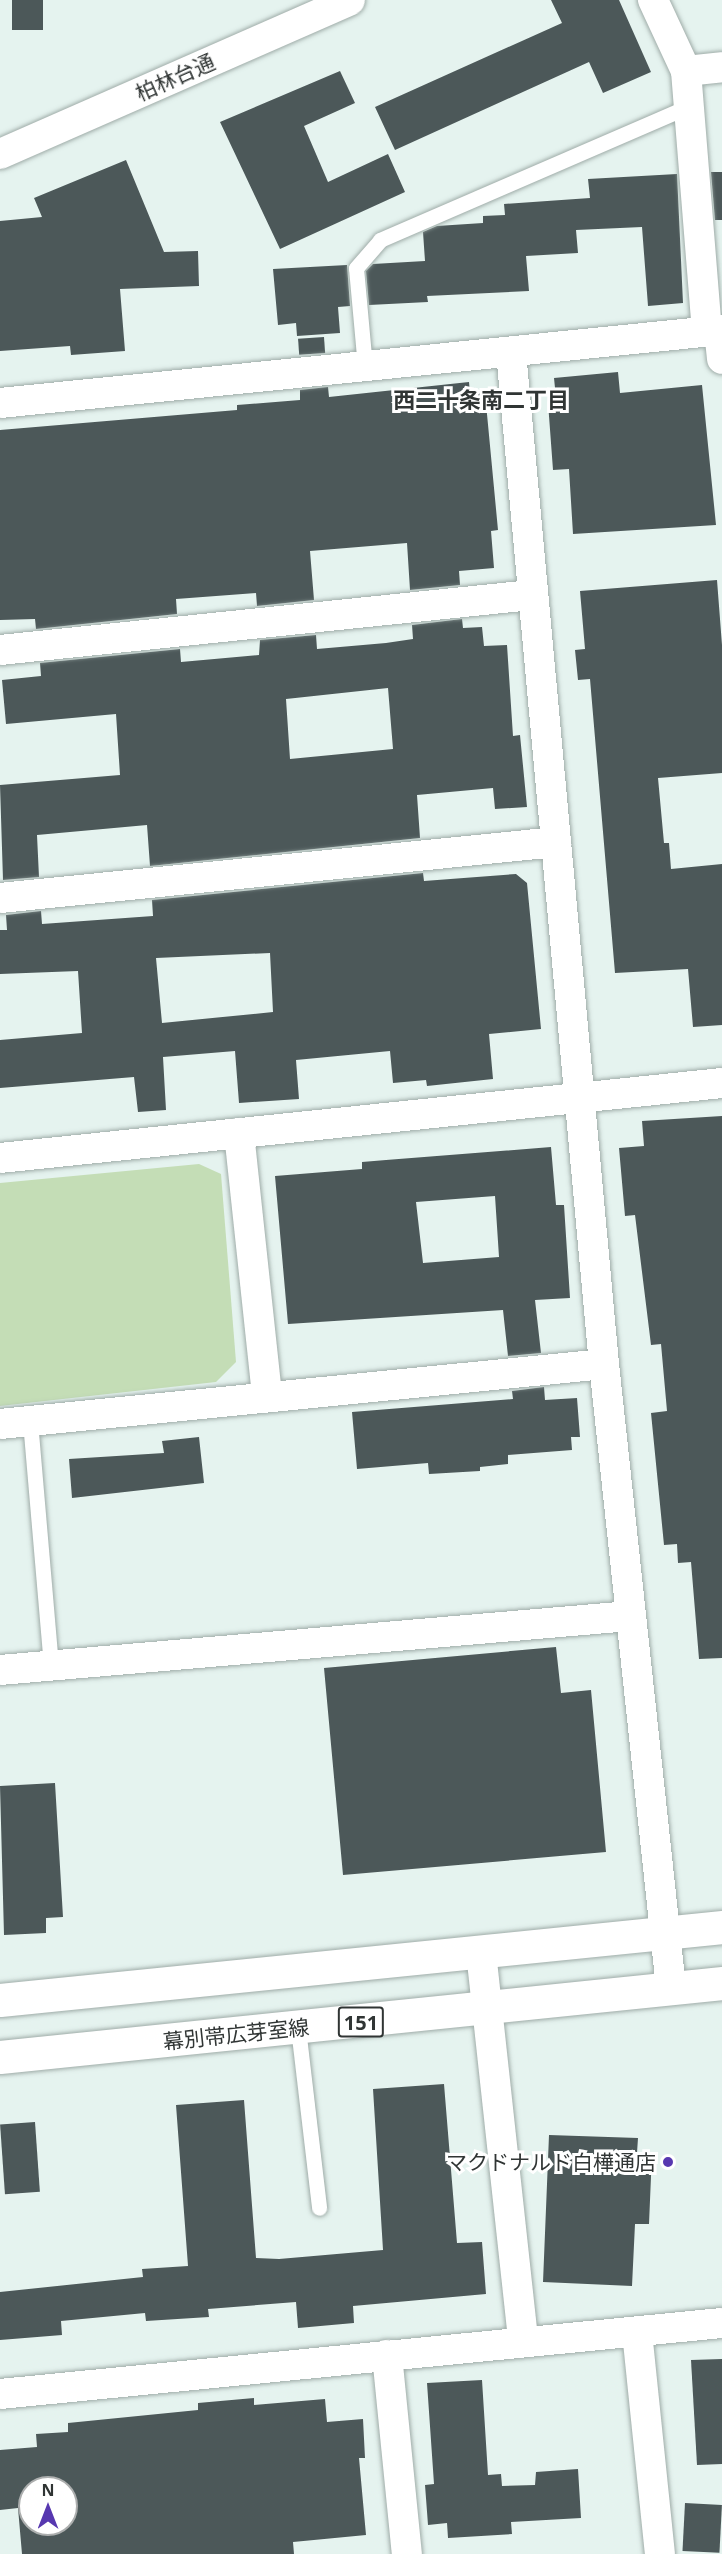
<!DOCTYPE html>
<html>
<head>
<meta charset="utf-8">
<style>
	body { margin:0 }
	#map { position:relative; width:722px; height:2554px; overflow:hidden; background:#e5f3ef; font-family:"Noto Sans","Noto Sans JP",sans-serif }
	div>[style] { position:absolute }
	.green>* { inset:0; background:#c4ddb6 }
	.building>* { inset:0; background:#4c5859; transform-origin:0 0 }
	.roads { filter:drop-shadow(0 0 2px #9faca8) drop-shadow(0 0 2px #9faca8) }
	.service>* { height:15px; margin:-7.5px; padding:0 7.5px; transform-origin:7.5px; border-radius:7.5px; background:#fff }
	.minor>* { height:30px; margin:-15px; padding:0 15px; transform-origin:15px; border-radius:15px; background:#fff }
	.primary>* { height:33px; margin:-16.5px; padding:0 16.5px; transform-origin:16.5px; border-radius:16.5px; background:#fff }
	.dots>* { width:16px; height:16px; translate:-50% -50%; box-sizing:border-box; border:3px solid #fff; border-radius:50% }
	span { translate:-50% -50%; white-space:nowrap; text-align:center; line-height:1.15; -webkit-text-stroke:6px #fff; paint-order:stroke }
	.shield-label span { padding:2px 4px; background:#fff; border:2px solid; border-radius:4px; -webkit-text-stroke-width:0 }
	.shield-label { font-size:20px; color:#303534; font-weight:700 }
	.street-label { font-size:21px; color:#303534 }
	.poi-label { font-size:21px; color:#303534 }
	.right { translate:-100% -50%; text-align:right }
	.neighbourhood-label { font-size:22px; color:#303534; font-weight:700 }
	.north { position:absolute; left:18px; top:2476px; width:60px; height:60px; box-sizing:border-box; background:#fff; border:2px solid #acaeae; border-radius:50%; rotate:0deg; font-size:16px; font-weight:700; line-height:24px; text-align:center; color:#303534 }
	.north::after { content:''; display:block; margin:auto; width:21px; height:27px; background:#5738b0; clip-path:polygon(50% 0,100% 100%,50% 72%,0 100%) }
</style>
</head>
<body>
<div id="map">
	<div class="green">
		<div style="clip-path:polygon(199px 1164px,221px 1174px,236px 1362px,216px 1382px,0 1406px,0 1183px)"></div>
	</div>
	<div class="building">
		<div style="left:12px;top:0;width:31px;height:30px"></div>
		<div style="clip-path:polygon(551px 0,619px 0,651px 72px,603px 93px,589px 62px,395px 150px,375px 107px,562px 23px)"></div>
		<div style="clip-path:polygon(340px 71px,355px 103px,304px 126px,328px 182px,388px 154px,405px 192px,280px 249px,220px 122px)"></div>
		<div style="clip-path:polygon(126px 160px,164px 252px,198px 251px,199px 286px,120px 289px,125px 351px,71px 355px,70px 346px,0 351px,0 221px,42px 217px,34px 198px)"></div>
		<div style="clip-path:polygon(711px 172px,722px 172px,722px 220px,715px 220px)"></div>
		<div style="clip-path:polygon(677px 174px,683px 303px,648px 306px,642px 227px,576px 230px,578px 253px,526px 256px,529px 291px,427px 296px,428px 302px,369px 305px,366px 271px,373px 264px,425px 261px,423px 232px,437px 226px,483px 223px,483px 216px,505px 215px,504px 204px,590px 198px,588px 179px)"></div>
		<div style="clip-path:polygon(347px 265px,350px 306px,338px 307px,340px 333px,297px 336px,296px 323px,278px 325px,273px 269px)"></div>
		<div style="left:324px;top:337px;width:16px;height:26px;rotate:86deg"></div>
		<div style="clip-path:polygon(618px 372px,620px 393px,702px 385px,716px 525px,573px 534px,569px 469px,553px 470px,547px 389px,555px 388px,554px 378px)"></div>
		<div style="clip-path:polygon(469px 382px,470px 394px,485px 393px,498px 530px,491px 531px,494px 568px,459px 571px,460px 585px,410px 590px,407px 543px,310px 551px,314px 600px,257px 606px,256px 593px,176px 599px,177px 614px,36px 629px,35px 619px,0 620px,0 430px,237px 410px,237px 405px,300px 400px,300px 390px,328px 387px,329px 397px)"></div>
		<div style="clip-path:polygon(717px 580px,722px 645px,722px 773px,658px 778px,664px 843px,669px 843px,671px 869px,722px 864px,722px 1025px,693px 1027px,688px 969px,615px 973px,590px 679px,578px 680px,575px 650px,585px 649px,580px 591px)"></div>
		<div style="clip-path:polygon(evenodd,462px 619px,463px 628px,482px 627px,484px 646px,507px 645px,513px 736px,520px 735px,527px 807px,495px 809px,493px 788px,417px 795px,420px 838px,150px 866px,147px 825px,37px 835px,39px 877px,3px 880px,0 785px,120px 775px,116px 714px,6px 724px,2px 680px,41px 676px,40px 663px,180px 649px,181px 662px,259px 655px,260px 640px,316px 635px,317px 649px,386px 643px,413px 639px,412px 625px,462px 619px,388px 688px,393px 749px,290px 759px,286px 699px,388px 688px)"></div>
		<div style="clip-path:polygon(evenodd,423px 873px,424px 881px,516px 874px,527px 883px,541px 1029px,489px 1034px,493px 1079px,427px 1086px,426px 1080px,393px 1083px,390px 1051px,296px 1060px,299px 1099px,239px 1103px,235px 1051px,163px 1057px,166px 1110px,138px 1112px,134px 1077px,0 1088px,0 1040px,82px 1033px,78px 971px,0 974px,0 930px,7px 930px,6px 915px,41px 911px,42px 924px,153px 916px,152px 900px,423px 873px,270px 953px,273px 1012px,162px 1023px,156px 958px,270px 953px)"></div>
		<div style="clip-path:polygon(722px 1116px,722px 1658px,699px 1659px,691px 1562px,678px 1563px,677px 1544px,664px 1545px,651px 1413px,667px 1411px,661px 1344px,651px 1345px,635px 1215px,625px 1216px,619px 1148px,644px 1146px,642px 1121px)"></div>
		<div style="clip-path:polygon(evenodd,551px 1147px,556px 1205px,564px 1205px,570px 1298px,535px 1300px,541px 1353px,508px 1356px,503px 1310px,288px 1324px,275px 1176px,362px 1169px,362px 1162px,386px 1160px,551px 1147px,495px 1196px,499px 1257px,423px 1263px,416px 1202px,495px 1196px)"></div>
		<div style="clip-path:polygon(544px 1387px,545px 1400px,577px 1398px,580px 1437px,571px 1437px,572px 1450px,508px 1455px,508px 1464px,480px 1467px,480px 1471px,429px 1474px,428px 1463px,357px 1469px,352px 1412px,513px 1399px,512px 1391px)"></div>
		<div style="clip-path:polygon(199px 1437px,204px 1483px,72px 1498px,69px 1459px,164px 1453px,162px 1441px)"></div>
		<div style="clip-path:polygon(556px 1647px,561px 1693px,591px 1690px,606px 1852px,343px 1875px,324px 1668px)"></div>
		<div style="clip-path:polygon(55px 1783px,63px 1917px,46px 1918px,46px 1933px,4px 1935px,0 1786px)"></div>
		<div style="clip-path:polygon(444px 2084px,457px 2243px,482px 2242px,486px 2294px,353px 2306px,354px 2323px,298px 2328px,296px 2302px,208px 2309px,209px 2317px,146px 2321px,145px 2313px,61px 2321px,62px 2335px,0 2340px,0 2292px,143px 2277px,142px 2269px,188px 2266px,176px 2105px,244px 2100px,256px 2258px,279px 2259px,383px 2250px,373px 2089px)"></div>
		<div style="left:35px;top:2122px;width:70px;height:35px;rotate:86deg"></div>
		<div style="clip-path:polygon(549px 2135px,638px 2138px,637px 2153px,652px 2153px,649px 2224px,635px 2224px,632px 2286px,543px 2282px)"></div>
		<div style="clip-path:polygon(722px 2359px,722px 2464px,697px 2465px,691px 2360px)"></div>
		<div style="clip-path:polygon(482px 2380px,488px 2475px,501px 2474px,502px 2486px,535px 2485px,536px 2472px,578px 2469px,581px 2518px,511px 2522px,512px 2534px,448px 2538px,447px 2523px,428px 2525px,425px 2485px,434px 2484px,427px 2383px)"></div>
		<div style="clip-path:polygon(evenodd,254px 2398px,254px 2405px,325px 2399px,327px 2422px,363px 2419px,365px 2458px,359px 2458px,366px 2535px,293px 2542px,294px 2554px,22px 2554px,18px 2508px,0 2510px,0 2450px,37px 2447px,36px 2434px,68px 2432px,68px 2423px,198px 2410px,198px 2403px,254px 2398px,30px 2488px,66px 2488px,66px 2524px,30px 2524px,30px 2488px)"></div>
		<div style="left:685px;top:2503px;width:37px;height:48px;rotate:3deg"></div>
	</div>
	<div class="roads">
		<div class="service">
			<div style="left:365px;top:367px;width:99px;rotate:-95.2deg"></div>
			<div style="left:356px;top:268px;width:37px;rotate:-49deg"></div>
			<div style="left:380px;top:240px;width:335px;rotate:-23.4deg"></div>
			<div style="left:30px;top:1421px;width:246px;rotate:85.1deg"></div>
			<div style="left:298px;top:2028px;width:181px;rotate:83.3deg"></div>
		</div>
		<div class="minor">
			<div style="left:653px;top:0;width:78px;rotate:65.1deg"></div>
			<div style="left:686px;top:71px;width:36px;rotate:-6deg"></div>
			<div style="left:686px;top:71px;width:262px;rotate:85.4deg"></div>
			<div style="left:0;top:154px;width:382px;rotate:-23.7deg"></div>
			<div style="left:719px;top:330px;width:29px;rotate:84deg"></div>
			<div style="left:511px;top:352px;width:1016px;rotate:84.75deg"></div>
			<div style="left:604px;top:1364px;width:628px;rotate:83.87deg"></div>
			<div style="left:0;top:403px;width:726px;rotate:-5.77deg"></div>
			<div style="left:0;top:650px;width:534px;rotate:-5.91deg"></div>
			<div style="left:0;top:898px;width:559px;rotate:-5.75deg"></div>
			<div style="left:239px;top:1133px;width:265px;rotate:83.9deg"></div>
			<div style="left:0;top:1158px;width:726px;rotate:-5.93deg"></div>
			<div style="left:0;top:1424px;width:607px;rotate:-5.67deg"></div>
			<div style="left:0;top:1670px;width:632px;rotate:-4.9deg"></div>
			<div style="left:481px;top:1952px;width:391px;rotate:83.8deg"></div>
			<div style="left:637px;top:2332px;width:223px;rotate:84.1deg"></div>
			<div style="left:387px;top:2355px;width:200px;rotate:84.3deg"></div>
			<div style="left:0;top:2394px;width:725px;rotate:-5.62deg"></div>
		</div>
		<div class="primary">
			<div style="left:0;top:2000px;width:726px;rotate:-5.77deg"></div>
			<div style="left:0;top:2057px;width:726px;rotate:-5.85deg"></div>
		</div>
	</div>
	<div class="dots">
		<div style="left:668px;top:2162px;background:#5738b0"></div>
	</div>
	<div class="shield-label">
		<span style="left:361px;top:2022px">151</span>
	</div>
	<div class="street-label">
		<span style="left:175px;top:77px;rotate:-24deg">柏林台通</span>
		<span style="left:236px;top:2034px;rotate:-6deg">幕別帯広芽室線</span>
	</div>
	<div class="poi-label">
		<span class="right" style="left:656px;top:2162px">マクドナルド白樺通店</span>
	</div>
	<div class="neighbourhood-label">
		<span style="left:481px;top:400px">西二十条南二丁目</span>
	</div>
	<div class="north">N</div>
</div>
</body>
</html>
